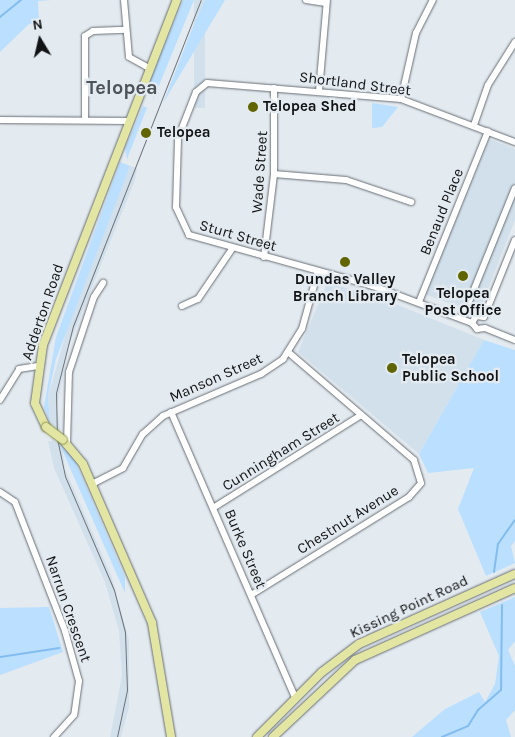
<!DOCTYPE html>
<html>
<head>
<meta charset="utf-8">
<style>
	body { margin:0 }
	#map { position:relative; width:515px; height:737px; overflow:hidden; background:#e3eaf0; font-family:Karla,sans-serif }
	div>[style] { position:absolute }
	.built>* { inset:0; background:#d2e0ec; transform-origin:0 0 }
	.green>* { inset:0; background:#badfff }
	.stream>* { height:2px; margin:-1px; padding:0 1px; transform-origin:1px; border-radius:1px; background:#83bdef }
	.roads { filter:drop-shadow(0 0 1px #686e74) drop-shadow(0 0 1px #686e74) }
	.minor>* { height:6px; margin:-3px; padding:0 3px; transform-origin:3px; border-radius:3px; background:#fff }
	.major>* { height:8px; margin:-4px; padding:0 4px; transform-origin:4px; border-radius:4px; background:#e2e6a2 }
	.tram>* { height:1px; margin:-0.5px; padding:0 0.5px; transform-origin:0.5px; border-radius:0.5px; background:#6e7276 }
	.bridges { filter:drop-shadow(0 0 1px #8c9248) drop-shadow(0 0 1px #8c9248) }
	.major-bridge>* { height:8px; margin:-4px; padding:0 4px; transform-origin:4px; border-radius:4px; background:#e2e6a2 }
	.dots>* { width:14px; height:14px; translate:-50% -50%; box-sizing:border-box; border:2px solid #e3eaf0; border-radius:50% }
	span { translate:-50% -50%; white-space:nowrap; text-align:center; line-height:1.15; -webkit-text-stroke:4.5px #e3eaf0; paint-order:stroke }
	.street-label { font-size:15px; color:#111315 }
	.poi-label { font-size:15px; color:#111315; font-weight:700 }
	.left { translate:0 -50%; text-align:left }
	.district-label { font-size:20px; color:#4d5358; font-weight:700 }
	.north { position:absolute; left:15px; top:15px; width:50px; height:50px; -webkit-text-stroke:4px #e3eaf0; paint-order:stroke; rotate:351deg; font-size:14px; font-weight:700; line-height:20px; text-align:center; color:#111315 }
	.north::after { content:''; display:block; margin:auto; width:18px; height:22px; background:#111315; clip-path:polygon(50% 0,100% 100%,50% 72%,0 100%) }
</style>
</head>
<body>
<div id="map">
	<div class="built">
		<div style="left:194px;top:0;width:11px;height:108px"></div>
		<div style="clip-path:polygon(489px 139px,515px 149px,515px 220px,482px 304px,471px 312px,425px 294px)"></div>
		<div style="clip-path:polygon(130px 166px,137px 168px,135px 180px,69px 345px,57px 406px,65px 469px,111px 575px,129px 640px,129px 707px,121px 737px,110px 737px,122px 676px,119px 631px,105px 582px,54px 468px,48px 441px,52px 441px,48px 397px,76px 297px)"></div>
		<div style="clip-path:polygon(327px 283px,376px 296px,484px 340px,419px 454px,298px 352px)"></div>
	</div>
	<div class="green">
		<div style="clip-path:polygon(0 0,51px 0,38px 1px,39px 23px,29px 24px,0 52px)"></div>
		<div style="clip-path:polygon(183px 0,194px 0,153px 100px,155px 84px,145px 92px)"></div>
		<div style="clip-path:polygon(205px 0,225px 0,163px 103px,194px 24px)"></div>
		<div style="clip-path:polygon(372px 103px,398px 107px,382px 127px,372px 128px)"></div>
		<div style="clip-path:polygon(143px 106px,147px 108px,127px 159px,125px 148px)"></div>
		<div style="clip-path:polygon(120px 162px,130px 166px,56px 359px,48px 396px,50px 423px,44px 407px,56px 337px)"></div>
		<div style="clip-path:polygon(484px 340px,515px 350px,515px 541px,511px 546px,515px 563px,486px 576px,458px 509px,474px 468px,428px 473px,419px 454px)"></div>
		<div style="clip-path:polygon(60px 445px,74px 458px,125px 577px,125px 593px)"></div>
		<div style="clip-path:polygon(515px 597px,515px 641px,508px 650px,515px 666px,515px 710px,506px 720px,511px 737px,412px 737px,445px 709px,479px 692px,485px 702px,495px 684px,499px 656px,480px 612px)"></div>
		<div style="clip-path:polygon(49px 607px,63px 652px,0 675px,0 608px)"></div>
	</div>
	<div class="stream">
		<div style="left:0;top:17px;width:27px;rotate:-39deg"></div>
		<div style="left:494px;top:572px;width:28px;rotate:-82deg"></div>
		<div style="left:498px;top:544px;width:29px;rotate:-55deg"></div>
		<div style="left:0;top:657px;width:60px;rotate:-8.7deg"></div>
		<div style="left:442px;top:737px;width:28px;rotate:-23deg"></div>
		<div style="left:468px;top:726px;width:19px;rotate:-58deg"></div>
		<div style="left:478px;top:710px;width:30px;rotate:-41deg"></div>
		<div style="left:501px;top:690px;width:85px;rotate:-89.3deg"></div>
	</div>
	<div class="roads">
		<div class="minor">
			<div style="left:124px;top:0;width:57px;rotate:85deg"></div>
			<div style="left:129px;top:57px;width:23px;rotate:29deg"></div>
			<div style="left:306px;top:0;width:20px;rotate:9deg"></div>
			<div style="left:319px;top:91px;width:91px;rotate:-85deg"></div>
			<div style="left:401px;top:99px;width:68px;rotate:-77.2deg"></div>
			<div style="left:416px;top:33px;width:37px;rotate:-63deg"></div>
			<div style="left:85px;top:118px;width:82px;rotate:-90deg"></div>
			<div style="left:85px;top:36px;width:9px;rotate:-32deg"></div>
			<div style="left:93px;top:31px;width:33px;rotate:-2deg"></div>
			<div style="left:0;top:120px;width:130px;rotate:0.4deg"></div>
			<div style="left:474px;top:125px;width:42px;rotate:-70.7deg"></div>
			<div style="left:488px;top:85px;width:51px;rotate:-57.9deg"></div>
			<div style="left:274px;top:174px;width:72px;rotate:4.8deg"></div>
			<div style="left:346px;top:180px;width:69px;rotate:18.7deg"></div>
			<div style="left:264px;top:257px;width:84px;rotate:-83.1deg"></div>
			<div style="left:274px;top:174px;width:86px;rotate:-90deg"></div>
			<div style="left:419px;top:302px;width:184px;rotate:-68deg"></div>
			<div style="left:182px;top:306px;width:17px;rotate:-24deg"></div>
			<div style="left:198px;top:299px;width:60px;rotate:-55.8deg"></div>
			<div style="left:484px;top:317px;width:83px;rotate:-68.1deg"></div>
			<div style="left:462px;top:319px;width:141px;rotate:-68deg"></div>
			<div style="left:472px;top:323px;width:106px;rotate:-159.5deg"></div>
			<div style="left:373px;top:286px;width:191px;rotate:-164.5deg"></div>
			<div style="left:189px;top:235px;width:31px;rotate:-115deg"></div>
			<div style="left:176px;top:207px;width:69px;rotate:-88.3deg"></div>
			<div style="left:178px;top:138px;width:49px;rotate:-68.6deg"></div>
			<div style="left:196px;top:92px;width:14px;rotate:-39deg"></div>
			<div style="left:207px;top:83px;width:195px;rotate:4.7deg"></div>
			<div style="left:401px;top:99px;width:122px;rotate:20.7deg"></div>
			<div style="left:472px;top:323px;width:8px;rotate:-60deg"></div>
			<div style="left:476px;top:316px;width:8px;rotate:7deg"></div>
			<div style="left:472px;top:323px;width:8px;rotate:50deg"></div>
			<div style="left:477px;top:329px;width:8px;rotate:-7deg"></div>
			<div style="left:485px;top:328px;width:32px;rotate:22deg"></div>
			<div style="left:0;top:400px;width:36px;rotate:-58deg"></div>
			<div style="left:19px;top:369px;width:19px;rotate:-9deg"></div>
			<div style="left:171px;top:412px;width:311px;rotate:66.5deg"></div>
			<div style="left:67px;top:443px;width:71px;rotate:-88.4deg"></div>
			<div style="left:69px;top:372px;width:79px;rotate:-71.6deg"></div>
			<div style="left:94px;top:297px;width:17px;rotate:-57deg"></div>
			<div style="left:92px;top:484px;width:35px;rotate:-27deg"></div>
			<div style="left:123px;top:468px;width:39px;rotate:-60deg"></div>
			<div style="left:143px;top:434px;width:27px;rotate:-42deg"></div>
			<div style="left:163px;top:416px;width:107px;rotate:-23.2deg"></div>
			<div style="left:261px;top:374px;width:27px;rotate:-34deg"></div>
			<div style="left:283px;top:359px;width:36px;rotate:-58deg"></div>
			<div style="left:302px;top:329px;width:60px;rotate:-74.6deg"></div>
			<div style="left:0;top:492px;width:18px;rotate:34deg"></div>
			<div style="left:15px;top:502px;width:138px;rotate:68.8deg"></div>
			<div style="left:65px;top:631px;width:52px;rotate:74.4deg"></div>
			<div style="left:79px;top:681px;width:34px;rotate:98deg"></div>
			<div style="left:74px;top:715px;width:30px;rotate:132deg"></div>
			<div style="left:213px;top:508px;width:175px;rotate:-32.1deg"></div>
			<div style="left:251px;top:595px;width:186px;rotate:-31.8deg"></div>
			<div style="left:409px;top:497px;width:18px;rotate:-49deg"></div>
			<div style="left:421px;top:483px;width:24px;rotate:-107deg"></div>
			<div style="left:414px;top:460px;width:165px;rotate:-139.4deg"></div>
		</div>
		<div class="major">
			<div style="left:46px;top:427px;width:26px;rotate:-115deg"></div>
			<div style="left:35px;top:403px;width:59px;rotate:-82.1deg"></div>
			<div style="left:43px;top:345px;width:370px;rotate:-68.8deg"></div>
			<div style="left:63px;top:440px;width:31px;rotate:50deg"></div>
			<div style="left:83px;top:464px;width:173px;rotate:66.5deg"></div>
			<div style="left:152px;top:623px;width:116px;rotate:80.5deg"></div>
			<div style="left:257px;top:737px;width:92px;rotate:-45deg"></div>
			<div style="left:322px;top:672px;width:46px;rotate:-37.1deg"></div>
			<div style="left:359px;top:644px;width:171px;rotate:-24.2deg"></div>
			<div style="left:273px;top:737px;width:112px;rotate:-43.2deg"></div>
			<div style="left:355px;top:660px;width:175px;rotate:-24.2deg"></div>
		</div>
	</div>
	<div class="tram">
		<div style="left:117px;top:737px;width:48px;rotate:-78deg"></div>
		<div style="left:127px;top:690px;width:58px;rotate:-92deg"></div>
		<div style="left:125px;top:632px;width:43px;rotate:-104.7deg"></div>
		<div style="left:114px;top:590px;width:124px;rotate:-113.3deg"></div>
		<div style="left:65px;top:476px;width:38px;rotate:-102deg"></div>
		<div style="left:57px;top:439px;width:46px;rotate:-91.2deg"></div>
		<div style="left:56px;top:393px;width:69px;rotate:-75.8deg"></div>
		<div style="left:73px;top:326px;width:350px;rotate:-68.6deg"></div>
	</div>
	<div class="bridges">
		<div class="major-bridge">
			<div style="left:46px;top:427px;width:21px;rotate:37deg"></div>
		</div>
	</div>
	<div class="dots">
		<div style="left:253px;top:107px;background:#616500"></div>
		<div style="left:146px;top:133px;background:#616500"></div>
		<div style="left:345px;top:262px;background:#616500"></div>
		<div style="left:463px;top:276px;background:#616500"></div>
		<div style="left:392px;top:368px;background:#616500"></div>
	</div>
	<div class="street-label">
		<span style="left:355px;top:84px;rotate:7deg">Shortland Street</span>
		<span style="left:260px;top:172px;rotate:-86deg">Wade Street</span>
		<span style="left:442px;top:212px;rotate:-68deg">Benaud Place</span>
		<span style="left:238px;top:236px;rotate:16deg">Sturt Street</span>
		<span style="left:43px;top:312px;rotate:-71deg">Adderton Road</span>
		<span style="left:216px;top:378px;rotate:-24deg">Manson Street</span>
		<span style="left:281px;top:452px;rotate:-32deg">Cunningham Street</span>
		<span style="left:348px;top:520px;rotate:-32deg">Chestnut Avenue</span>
		<span style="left:245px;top:549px;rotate:67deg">Burke Street</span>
		<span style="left:409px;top:607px;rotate:-25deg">Kissing Point Road</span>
		<span style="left:68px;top:609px;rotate:71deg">Narrun Crescent</span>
	</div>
	<div class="poi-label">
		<span class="left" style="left:263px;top:107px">Telopea Shed</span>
		<span class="left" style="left:157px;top:133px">Telopea</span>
		<span style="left:345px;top:288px">Dundas Valley<br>Branch Library</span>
		<span style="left:463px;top:302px">Telopea<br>Post Office</span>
		<span class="left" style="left:402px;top:368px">Telopea<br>Public School</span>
	</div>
	<div class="district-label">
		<span style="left:122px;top:87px">Telopea</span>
	</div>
	<div class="north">N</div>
</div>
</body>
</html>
